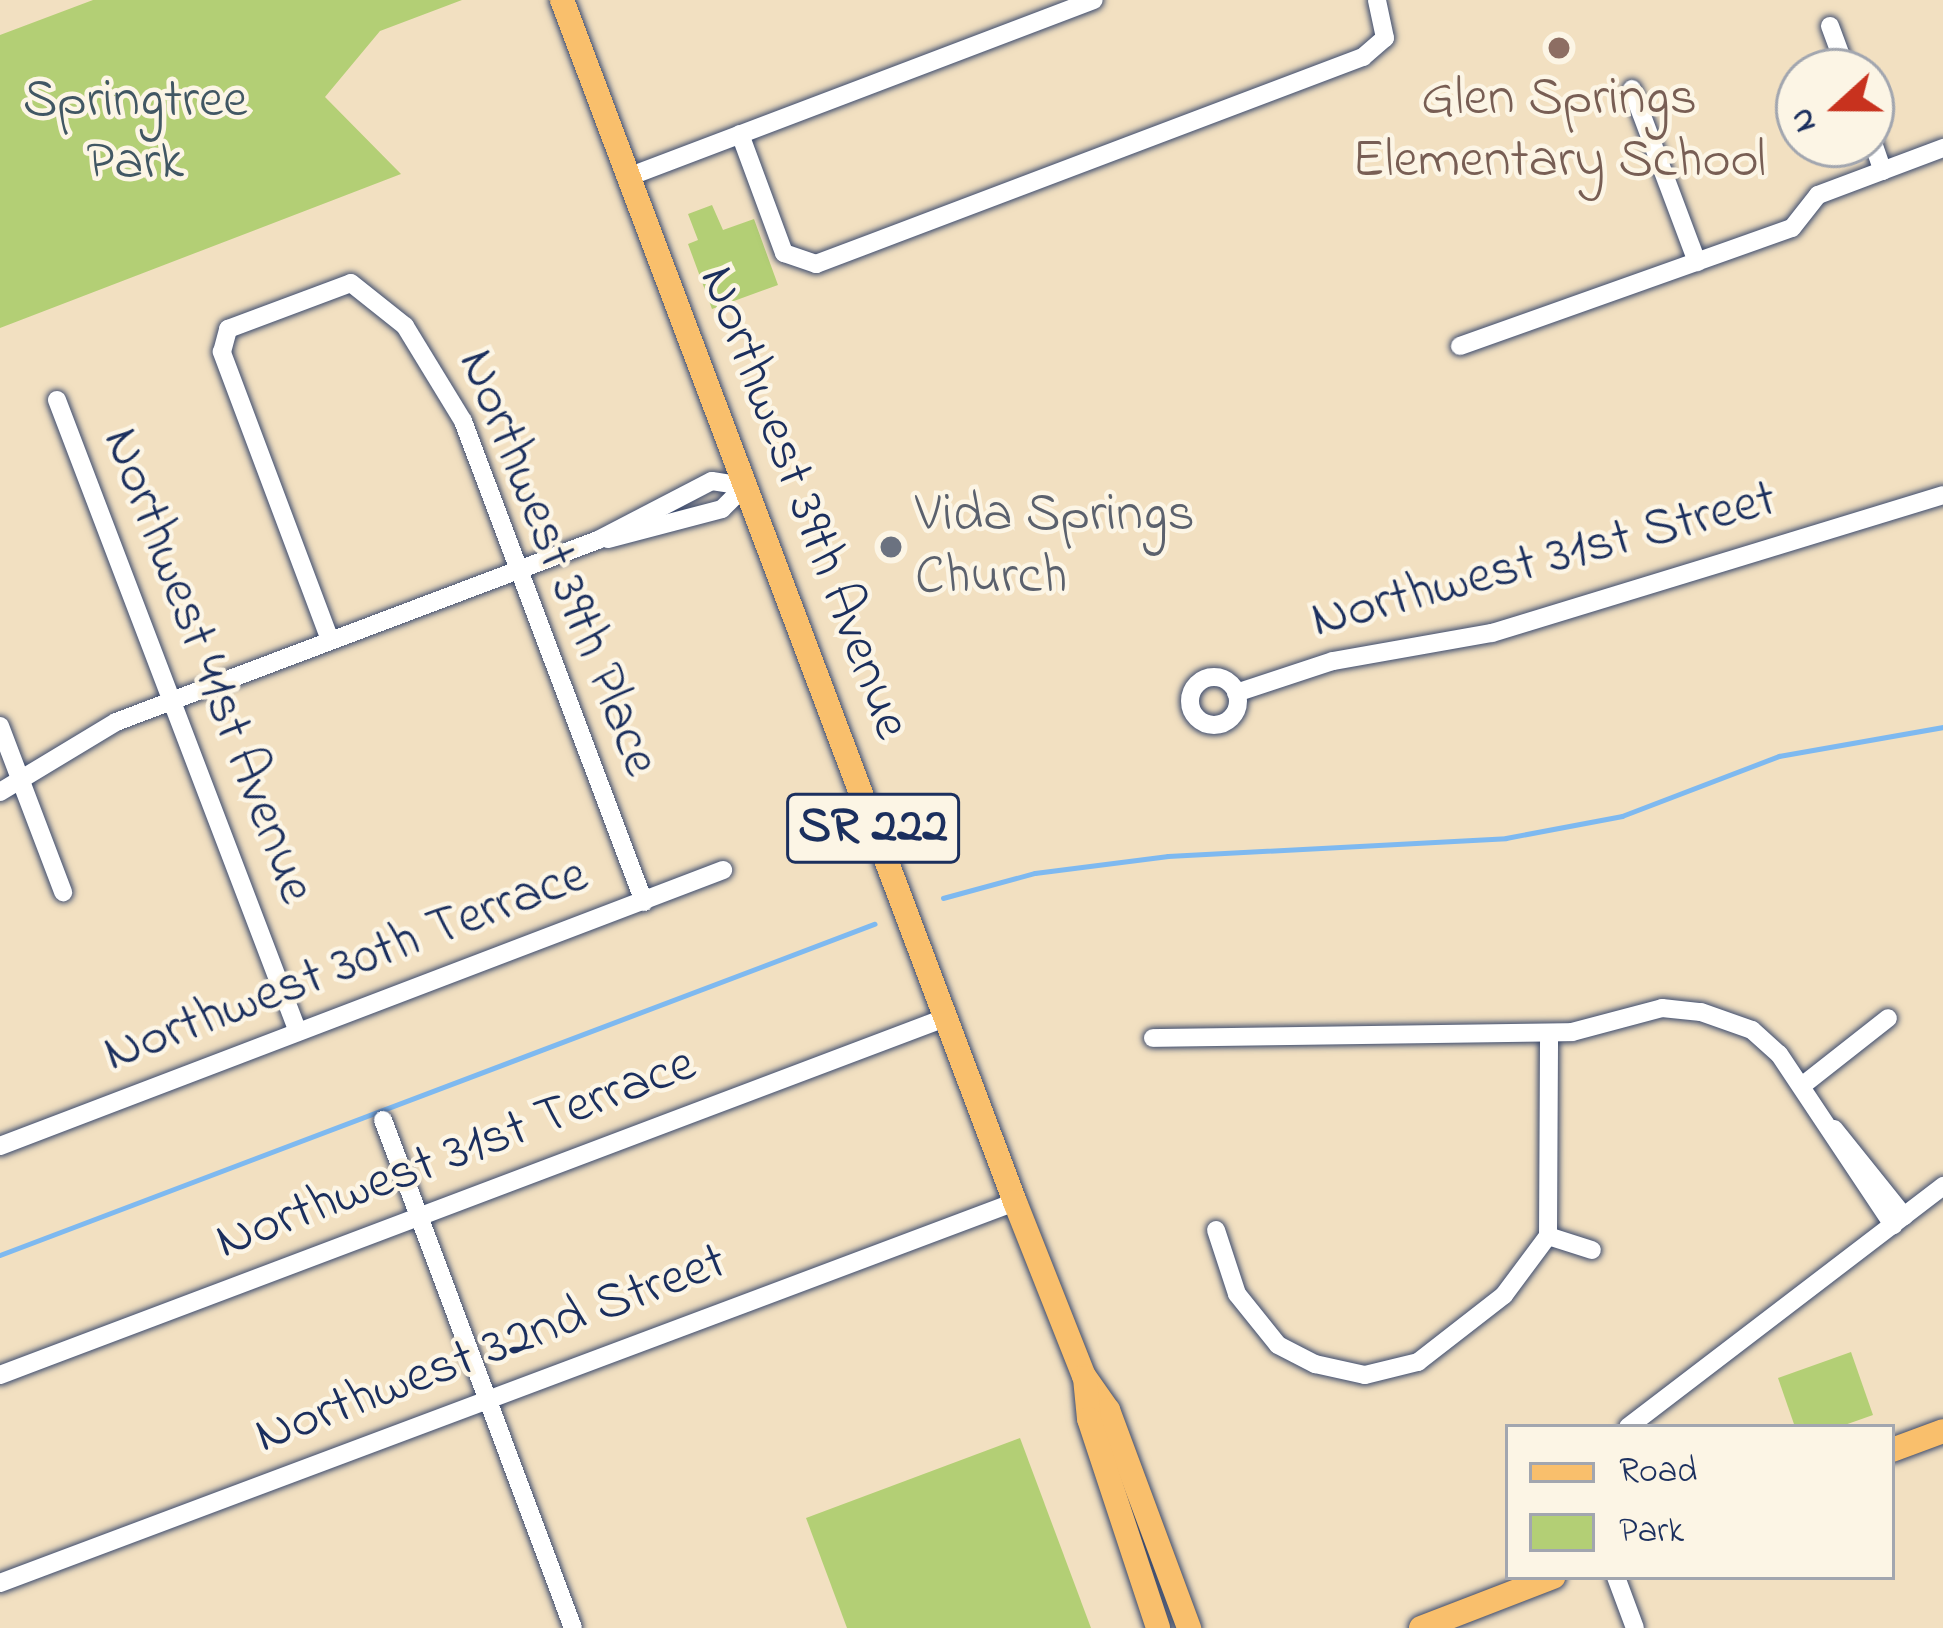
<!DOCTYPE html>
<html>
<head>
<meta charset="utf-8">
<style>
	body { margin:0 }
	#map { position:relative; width:1943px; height:1628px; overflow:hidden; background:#f2e0c1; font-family:"Indie Flower",sans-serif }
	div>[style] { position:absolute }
	.green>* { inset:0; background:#b3cf75 }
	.stream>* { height:4.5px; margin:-2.25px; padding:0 2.25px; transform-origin:2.25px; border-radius:2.25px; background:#7eb9f0 }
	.roads { filter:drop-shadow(0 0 3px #3b4a6d) drop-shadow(0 0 3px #3b4a6d) }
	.minor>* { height:18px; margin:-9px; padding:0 9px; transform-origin:9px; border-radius:9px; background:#fff }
	.minor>.ring { margin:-9px; padding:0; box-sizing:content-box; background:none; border:18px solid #fff; border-radius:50% }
	.major>* { height:24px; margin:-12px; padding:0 12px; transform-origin:12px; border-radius:12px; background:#f9bf6c }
	.dots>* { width:33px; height:33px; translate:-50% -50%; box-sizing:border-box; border:6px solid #fcf5e5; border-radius:50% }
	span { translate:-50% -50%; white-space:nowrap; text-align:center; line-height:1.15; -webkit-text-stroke:9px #fcf5e5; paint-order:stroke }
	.shield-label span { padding:3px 9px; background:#fcf5e5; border:3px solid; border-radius:9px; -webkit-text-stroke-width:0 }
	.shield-label { font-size:51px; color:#1b2f5e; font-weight:700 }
	.education-label { font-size:54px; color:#785e54 }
	.park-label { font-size:54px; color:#415764 }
	.street-label { font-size:54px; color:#1b2f5e }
	.worship-label { font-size:54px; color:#5b616d }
	.left { translate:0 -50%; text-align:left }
	.legend { position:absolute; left:1505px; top:1424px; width:390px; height:156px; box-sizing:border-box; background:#fcf5e5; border:3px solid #a2a6af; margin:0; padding:15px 21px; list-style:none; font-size:36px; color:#1b2f5e }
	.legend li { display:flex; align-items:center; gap:24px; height:60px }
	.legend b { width:60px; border:3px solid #a2a6af }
	.north { position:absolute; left:1775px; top:48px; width:120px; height:120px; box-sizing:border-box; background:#fcf5e5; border:3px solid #a2a6af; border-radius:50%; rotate:249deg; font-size:33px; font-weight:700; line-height:48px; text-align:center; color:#1b2f5e }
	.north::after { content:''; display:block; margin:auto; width:42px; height:54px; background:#c8321e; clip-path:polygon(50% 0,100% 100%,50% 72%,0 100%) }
</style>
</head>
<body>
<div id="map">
	<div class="green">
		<div style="clip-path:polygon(93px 0,462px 0,380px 31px,325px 97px,401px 174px,0 328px,0 35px)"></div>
		<div style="clip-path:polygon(712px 205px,723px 230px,754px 219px,778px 285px,712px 309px,688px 244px,698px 240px,688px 214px)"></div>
		<div style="clip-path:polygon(1851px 1352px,1873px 1415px,1839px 1427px,1795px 1427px,1778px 1378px)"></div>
		<div style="clip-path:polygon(1020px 1438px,1091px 1628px,847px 1628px,806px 1518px)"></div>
	</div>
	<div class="stream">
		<div style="left:943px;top:898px;width:95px;rotate:-15.2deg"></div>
		<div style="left:1035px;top:873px;width:134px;rotate:-7.3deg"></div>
		<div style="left:1168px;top:856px;width:338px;rotate:-3deg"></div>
		<div style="left:1506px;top:838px;width:118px;rotate:-10.7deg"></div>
		<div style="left:1622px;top:816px;width:168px;rotate:-20.9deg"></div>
		<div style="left:1779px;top:756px;width:167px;rotate:-10deg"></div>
		<div style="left:0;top:1255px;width:935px;rotate:-20.74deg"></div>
	</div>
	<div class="roads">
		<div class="minor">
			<div style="left:1830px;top:26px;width:49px;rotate:69.7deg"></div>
			<div style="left:1632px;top:89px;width:185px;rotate:69.4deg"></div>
			<div style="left:740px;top:134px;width:127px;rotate:69.7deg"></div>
			<div style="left:784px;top:253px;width:34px;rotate:19deg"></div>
			<div style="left:816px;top:264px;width:585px;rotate:-20.73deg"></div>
			<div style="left:1363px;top:57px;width:29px;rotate:-41deg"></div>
			<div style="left:1385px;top:38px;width:39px;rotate:-102deg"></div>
			<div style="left:1871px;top:137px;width:36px;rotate:71deg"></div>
			<div style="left:628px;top:177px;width:498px;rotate:-20.8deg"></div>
			<div style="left:1460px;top:346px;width:352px;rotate:-19.6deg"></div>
			<div style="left:1792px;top:228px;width:42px;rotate:-51.8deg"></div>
			<div style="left:1818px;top:195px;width:134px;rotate:-20.6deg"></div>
			<div style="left:57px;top:400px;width:676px;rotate:69.13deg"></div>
			<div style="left:608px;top:539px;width:118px;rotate:-14.7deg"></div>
			<div style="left:722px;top:509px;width:33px;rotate:-45deg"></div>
			<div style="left:330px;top:640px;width:308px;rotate:-110.6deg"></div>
			<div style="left:222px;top:352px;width:24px;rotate:-75deg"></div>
			<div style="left:228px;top:329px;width:131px;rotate:-20.5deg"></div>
			<div style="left:351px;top:283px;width:69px;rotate:38.5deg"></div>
			<div style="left:405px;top:326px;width:111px;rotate:58.6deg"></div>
			<div style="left:463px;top:421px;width:514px;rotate:69.38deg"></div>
			<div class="ring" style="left:1190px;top:677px;width:30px;height:30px"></div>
			<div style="left:1236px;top:693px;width:102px;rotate:-18.3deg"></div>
			<div style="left:1333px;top:661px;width:161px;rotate:-10deg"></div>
			<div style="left:1492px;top:633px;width:472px;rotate:-17deg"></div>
			<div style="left:0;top:726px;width:178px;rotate:69.2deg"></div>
			<div style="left:0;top:792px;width:135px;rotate:-31.1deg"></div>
			<div style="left:116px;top:722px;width:515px;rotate:-20.69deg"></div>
			<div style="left:598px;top:540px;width:128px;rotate:-27.4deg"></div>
			<div style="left:712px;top:481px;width:33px;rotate:9deg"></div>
			<div style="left:1153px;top:1038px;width:419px;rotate:-0.8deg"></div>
			<div style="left:1572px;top:1032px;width:93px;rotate:-14.9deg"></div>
			<div style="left:1662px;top:1008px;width:39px;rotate:6deg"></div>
			<div style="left:1701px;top:1012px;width:54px;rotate:19.4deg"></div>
			<div style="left:1752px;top:1030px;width:36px;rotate:42deg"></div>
			<div style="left:1779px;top:1054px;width:206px;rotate:56.3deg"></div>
			<div style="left:1803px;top:1085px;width:108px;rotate:-38.2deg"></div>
			<div style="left:383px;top:1120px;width:542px;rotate:69.49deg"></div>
			<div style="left:1834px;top:1129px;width:112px;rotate:51.2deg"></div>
			<div style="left:0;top:1146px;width:774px;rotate:-20.89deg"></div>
			<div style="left:1216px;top:1230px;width:67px;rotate:71.8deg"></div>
			<div style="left:1237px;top:1294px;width:65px;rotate:51.2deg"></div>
			<div style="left:1278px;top:1345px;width:42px;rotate:27.2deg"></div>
			<div style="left:1315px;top:1364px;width:51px;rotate:12.4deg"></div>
			<div style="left:1365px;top:1375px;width:55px;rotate:-13.8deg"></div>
			<div style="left:1418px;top:1362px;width:109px;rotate:-37.9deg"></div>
			<div style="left:1504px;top:1295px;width:74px;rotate:-53.3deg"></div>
			<div style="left:1548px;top:1236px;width:203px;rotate:-89.7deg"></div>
			<div style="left:1548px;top:1236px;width:46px;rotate:17.7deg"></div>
			<div style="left:0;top:1375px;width:1010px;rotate:-20.7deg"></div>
			<div style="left:1628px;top:1427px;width:397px;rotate:-37.4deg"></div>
			<div style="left:1616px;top:1577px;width:54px;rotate:69.6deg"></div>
			<div style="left:0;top:1583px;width:1084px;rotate:-20.57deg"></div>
		</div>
		<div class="major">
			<div style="left:562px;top:0;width:1285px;rotate:69.35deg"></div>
			<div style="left:1015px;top:1202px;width:187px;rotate:68.4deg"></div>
			<div style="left:1084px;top:1376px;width:42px;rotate:54.8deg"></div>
			<div style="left:1108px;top:1410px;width:233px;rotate:69.6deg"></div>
			<div style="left:1085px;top:1378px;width:41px;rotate:84.4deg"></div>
			<div style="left:1089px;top:1419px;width:220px;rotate:71.7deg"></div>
			<div style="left:1892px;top:1450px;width:54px;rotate:-20.4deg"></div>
			<div style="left:1421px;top:1628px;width:142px;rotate:-21.1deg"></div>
		</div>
	</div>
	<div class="dots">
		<div style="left:1559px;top:48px;background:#8d6e63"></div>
		<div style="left:891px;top:547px;background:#6b7280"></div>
	</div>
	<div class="shield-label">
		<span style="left:873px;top:828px">SR 222</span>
	</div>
	<div class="education-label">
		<span style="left:1559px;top:131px">Glen Springs<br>Elementary School</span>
	</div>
	<div class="park-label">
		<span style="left:135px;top:133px">Springtree<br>Park</span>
	</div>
	<div class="street-label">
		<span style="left:803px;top:503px;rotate:69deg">Northwest 39th Avenue</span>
		<span style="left:1544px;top:561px;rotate:-15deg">Northwest 31st Street</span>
		<span style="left:557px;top:563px;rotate:68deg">Northwest 39th Place</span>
		<span style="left:207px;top:666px;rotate:69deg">Northwest 41st Avenue</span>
		<span style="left:346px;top:966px;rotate:-21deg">Northwest 30th Terrace</span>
		<span style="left:456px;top:1154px;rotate:-21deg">Northwest 31st Terrace</span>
		<span style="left:491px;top:1350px;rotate:-21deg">Northwest 32nd Street</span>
	</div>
	<div class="worship-label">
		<span class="left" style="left:915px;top:547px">Vida Springs<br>Church</span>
	</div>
	<ul class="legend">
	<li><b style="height:15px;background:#f9bf6c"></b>Road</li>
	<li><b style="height:33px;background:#b3cf75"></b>Park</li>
	</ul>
	<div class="north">N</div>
</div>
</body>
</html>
